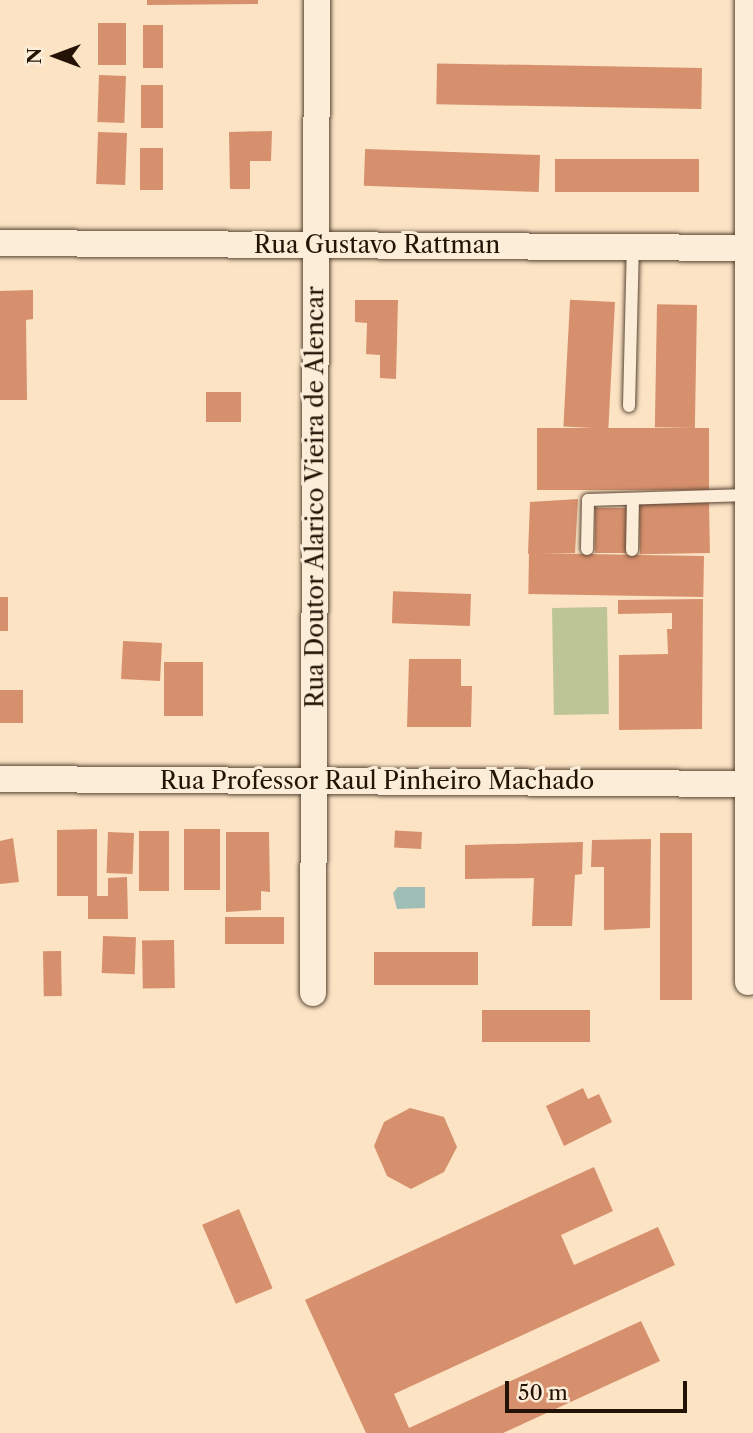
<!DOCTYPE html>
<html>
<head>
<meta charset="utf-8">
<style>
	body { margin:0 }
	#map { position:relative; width:753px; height:1433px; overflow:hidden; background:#fbe3c4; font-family:"Libre Caslon Text",serif }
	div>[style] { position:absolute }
	.green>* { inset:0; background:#bdc495; transform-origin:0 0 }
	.water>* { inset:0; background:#9fbeb6 }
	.building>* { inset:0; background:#d7906d; transform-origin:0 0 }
	.roads { filter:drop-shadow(0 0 2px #5a4634) drop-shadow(0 0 2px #5a4634) }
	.lane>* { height:12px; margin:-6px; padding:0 6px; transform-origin:6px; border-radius:6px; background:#fcedd9 }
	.street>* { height:26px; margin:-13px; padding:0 13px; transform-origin:13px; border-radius:13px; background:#fcedd9 }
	span { translate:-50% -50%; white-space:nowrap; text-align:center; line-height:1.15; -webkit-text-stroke:6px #fcedd9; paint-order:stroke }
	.street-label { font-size:24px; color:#241204 }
	.north { position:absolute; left:21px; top:21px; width:70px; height:70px; -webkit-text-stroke:5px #fcedd9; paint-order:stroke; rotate:270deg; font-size:19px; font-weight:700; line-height:28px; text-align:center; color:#241204 }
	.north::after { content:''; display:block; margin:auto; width:24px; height:32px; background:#241204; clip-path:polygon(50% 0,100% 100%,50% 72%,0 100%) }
	.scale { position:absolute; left:505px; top:1381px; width:182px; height:32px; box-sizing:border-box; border:4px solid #241204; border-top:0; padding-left:9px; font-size:21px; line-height:24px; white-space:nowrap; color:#241204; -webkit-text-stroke:5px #fcedd9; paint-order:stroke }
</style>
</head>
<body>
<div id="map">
	<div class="green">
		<div style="left:607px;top:607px;width:107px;height:55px;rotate:89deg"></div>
	</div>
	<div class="water">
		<div style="clip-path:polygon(398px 887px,425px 887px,425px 908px,397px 909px,393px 893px)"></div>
	</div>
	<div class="building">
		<div style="clip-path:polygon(147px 0,258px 0,258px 4px,147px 5px)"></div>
		<div style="left:98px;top:23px;width:28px;height:42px"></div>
		<div style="left:143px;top:25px;width:20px;height:43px"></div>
		<div style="left:702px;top:68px;width:41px;height:265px;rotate:91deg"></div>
		<div style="left:99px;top:75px;width:27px;height:47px;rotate:2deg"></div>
		<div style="left:141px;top:85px;width:22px;height:43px"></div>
		<div style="clip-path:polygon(272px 131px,271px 161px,250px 161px,250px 189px,230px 189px,229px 132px)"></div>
		<div style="left:98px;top:132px;width:29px;height:52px;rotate:2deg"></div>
		<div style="left:140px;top:148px;width:23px;height:42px"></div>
		<div style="left:540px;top:155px;width:37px;height:175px;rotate:92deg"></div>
		<div style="left:555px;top:159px;width:144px;height:33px"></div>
		<div style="clip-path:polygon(33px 290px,33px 319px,26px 320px,27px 400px,0 400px,0 291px)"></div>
		<div style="clip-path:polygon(355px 300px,398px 300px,396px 379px,380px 378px,380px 355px,366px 354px,367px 323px,355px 322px)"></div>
		<div style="left:615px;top:302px;width:127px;height:45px;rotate:93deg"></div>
		<div style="left:697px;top:305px;width:123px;height:40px;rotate:91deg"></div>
		<div style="left:206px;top:392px;width:35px;height:30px"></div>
		<div style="left:709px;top:428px;width:62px;height:172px;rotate:90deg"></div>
		<div style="clip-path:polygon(578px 499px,575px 553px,528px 554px,530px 502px)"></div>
		<div style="left:709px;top:501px;width:52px;height:70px;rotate:89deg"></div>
		<div style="left:595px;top:508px;width:33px;height:45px"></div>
		<div style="left:704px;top:556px;width:41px;height:175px;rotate:91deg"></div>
		<div style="left:471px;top:594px;width:32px;height:78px;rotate:92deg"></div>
		<div style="left:0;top:597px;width:8px;height:34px"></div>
		<div style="clip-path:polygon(703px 599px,702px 729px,619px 730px,619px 655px,668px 654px,667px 629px,672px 629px,672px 613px,618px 614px,618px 600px)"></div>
		<div style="left:162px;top:643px;width:38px;height:39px;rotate:93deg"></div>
		<div style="clip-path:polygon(409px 659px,461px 659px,461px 686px,472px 686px,471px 727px,407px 727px)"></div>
		<div style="left:164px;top:662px;width:39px;height:54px"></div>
		<div style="left:0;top:690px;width:23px;height:33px"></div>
		<div style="clip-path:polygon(97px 829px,97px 896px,108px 896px,108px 878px,127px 877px,128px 919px,88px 919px,88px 896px,57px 896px,57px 830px)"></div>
		<div style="left:184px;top:829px;width:36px;height:61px"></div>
		<div style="left:139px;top:831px;width:30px;height:60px"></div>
		<div style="left:108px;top:832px;width:26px;height:41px;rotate:2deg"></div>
		<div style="clip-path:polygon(226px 832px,269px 832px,270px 892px,261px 891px,261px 910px,226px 912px)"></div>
		<div style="left:422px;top:832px;width:17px;height:27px;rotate:93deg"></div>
		<div style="left:692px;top:833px;width:167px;height:32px;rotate:90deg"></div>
		<div style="clip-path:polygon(13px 838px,19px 882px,0 884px,0 841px)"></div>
		<div style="clip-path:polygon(651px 839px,650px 928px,604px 930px,604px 867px,591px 867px,592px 840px)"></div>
		<div style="clip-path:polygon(583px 842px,582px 874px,575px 875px,572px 926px,532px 926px,534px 878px,465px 879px,465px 845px)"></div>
		<div style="left:225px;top:917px;width:59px;height:27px"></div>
		<div style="left:103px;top:936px;width:33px;height:37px;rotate:2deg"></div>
		<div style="left:174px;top:940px;width:48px;height:32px;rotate:89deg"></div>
		<div style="left:61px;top:951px;width:45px;height:18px;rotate:89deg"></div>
		<div style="left:478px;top:952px;width:33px;height:104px;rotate:90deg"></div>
		<div style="left:590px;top:1010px;width:32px;height:108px;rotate:90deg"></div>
		<div style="clip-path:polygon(583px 1088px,588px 1099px,599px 1094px,612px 1122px,564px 1146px,546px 1106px)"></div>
		<div style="clip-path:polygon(410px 1108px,444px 1117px,457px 1147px,444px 1172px,411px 1189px,387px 1176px,374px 1146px,384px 1122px)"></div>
		<div style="clip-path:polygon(594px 1167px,613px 1211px,561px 1235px,574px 1265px,658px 1227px,675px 1265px,394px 1394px,409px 1428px,641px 1321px,660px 1361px,503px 1433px,366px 1433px,305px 1300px)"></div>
		<div style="left:239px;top:1209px;width:86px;height:40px;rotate:67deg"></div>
	</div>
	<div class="roads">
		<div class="lane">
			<div style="left:629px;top:406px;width:159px;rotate:-88.6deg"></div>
			<div style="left:587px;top:549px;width:49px;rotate:-88.8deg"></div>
			<div style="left:588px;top:500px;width:160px;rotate:-1.8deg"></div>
			<div style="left:632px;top:550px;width:51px;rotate:-88.9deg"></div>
		</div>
		<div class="street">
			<div style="left:0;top:243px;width:753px;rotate:0.38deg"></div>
			<div style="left:0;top:779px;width:753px;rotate:0.38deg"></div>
			<div style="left:748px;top:982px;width:982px;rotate:-90deg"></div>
			<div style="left:313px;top:993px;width:993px;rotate:-89.77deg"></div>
		</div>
	</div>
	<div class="street-label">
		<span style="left:377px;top:245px">Rua Gustavo Rattman</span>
		<span style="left:315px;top:497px;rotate:-90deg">Rua Doutor Alarico Vieira de Alencar</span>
		<span style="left:377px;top:781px">Rua Professor Raul Pinheiro Machado</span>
	</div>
	<div class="north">N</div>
	<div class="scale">50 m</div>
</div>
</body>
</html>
